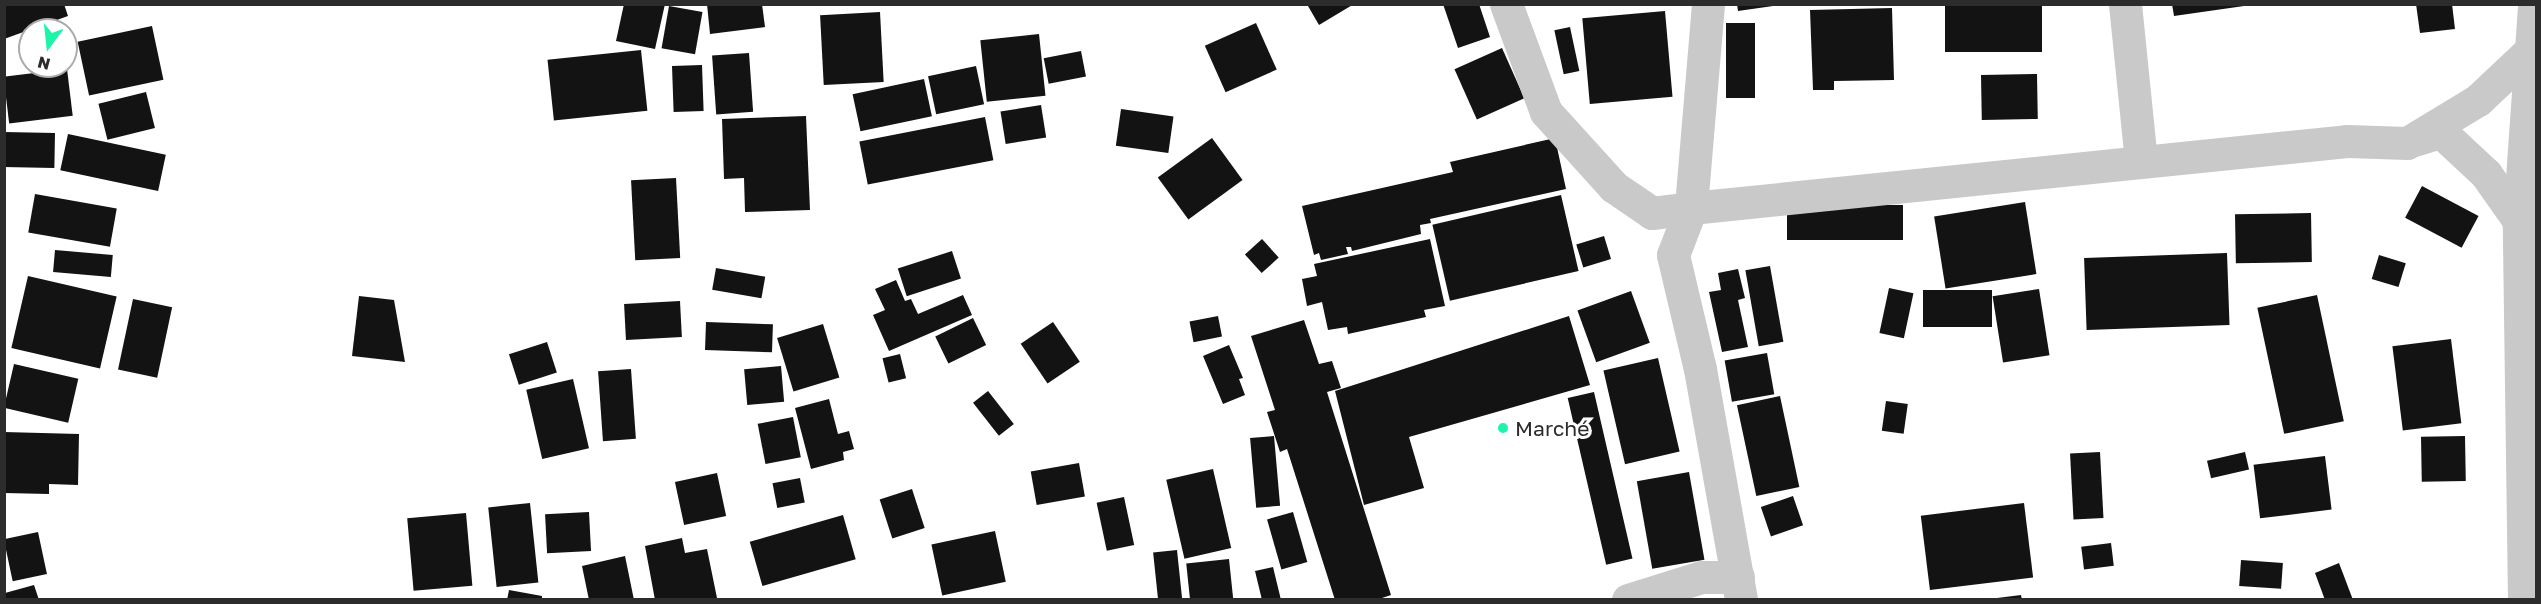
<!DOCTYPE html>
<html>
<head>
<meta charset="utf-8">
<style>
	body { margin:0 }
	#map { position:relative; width:2541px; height:604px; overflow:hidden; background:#fff; font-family:"Golos Text",sans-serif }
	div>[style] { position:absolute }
	.building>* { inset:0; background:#131313; transform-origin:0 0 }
	.minor>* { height:33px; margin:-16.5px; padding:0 16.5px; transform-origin:16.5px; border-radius:16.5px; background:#c9c9c9 }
	.dots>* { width:16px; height:16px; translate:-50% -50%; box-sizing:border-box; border:3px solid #fff; border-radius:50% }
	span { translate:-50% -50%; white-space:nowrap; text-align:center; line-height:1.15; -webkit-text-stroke:6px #fff; paint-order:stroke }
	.poi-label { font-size:21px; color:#2c2c2c }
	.left { translate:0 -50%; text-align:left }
	.frame { position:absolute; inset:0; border:6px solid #2c2c2c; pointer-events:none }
	.north { position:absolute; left:18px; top:18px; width:60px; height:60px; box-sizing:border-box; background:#fff; border:2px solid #ababab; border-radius:50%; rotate:195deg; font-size:16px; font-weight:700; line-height:24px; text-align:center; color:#2c2c2c }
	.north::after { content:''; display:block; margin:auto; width:21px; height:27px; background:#1cf5a7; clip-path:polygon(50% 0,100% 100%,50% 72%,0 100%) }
</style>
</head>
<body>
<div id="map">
	<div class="building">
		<div style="clip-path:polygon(4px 4px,64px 4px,68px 16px,4px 39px)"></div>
		<div style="clip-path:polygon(624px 4px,665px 4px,655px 49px,616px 41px)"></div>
		<div style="clip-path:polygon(707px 4px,762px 4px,765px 27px,710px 34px)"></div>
		<div style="clip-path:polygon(1311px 4px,1354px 4px,1319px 25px,1308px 6px)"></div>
		<div style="clip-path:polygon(1443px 4px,1479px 4px,1490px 37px,1458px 48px)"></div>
		<div style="clip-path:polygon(1737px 4px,1773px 4px,1773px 6px,1738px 11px)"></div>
		<div style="left:1945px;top:4px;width:97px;height:48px"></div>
		<div style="clip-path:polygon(2172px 4px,2244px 4px,2244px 6px,2174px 16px)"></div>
		<div style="clip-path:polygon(2416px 4px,2452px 4px,2455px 29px,2420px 33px)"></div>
		<div style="left:669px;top:6px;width:34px;height:43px;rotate:10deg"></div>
		<div style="clip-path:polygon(1892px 8px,1894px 80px,1834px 81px,1834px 90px,1813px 90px,1810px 10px)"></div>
		<div style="left:1665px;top:11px;width:86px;height:83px;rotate:85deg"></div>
		<div style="left:880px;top:12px;width:70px;height:60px;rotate:87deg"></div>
		<div style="left:1256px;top:23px;width:51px;height:56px;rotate:66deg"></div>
		<div style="left:1726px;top:23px;width:29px;height:75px"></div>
		<div style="left:152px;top:26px;width:55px;height:76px;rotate:78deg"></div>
		<div style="left:1570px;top:27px;width:45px;height:16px;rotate:78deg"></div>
		<div style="left:1039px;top:34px;width:62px;height:59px;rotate:84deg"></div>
		<div style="left:1502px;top:48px;width:55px;height:52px;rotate:66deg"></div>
		<div style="left:641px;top:50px;width:61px;height:94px;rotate:84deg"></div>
		<div style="left:1081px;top:51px;width:26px;height:38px;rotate:79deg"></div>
		<div style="left:749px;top:53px;width:59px;height:37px;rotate:86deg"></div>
		<div style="left:702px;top:65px;width:46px;height:30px;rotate:88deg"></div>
		<div style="left:976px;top:66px;width:39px;height:49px;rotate:78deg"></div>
		<div style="left:67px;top:69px;width:47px;height:64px;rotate:83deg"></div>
		<div style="left:2037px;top:74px;width:45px;height:56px;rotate:89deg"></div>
		<div style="left:924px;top:79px;width:38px;height:73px;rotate:78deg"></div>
		<div style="left:146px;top:92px;width:37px;height:49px;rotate:76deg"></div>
		<div style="left:1041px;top:105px;width:33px;height:41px;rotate:81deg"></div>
		<div style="left:1121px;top:109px;width:53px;height:37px;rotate:8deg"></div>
		<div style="clip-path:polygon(806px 116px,810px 210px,745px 212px,744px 178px,724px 179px,722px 119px)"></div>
		<div style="left:985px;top:117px;width:44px;height:128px;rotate:79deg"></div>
		<div style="left:4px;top:132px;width:51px;height:35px;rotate:1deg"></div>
		<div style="left:68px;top:134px;width:100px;height:37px;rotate:12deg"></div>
		<div style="left:1212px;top:138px;width:52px;height:67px;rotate:54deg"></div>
		<div style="clip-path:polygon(1555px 138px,1566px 189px,1430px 219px,1431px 223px,1420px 225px,1421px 234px,1352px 251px,1351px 247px,1346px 247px,1348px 254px,1321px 260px,1319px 253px,1314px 255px,1302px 206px,1453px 172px,1450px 162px)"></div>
		<div style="left:676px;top:178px;width:80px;height:45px;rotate:87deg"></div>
		<div style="left:2422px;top:186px;width:64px;height:36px;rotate:28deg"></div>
		<div style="left:35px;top:194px;width:83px;height:39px;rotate:10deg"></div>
		<div style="left:1561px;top:195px;width:78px;height:132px;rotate:77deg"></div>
		<div style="left:2025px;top:202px;width:73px;height:92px;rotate:81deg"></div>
		<div style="left:1787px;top:205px;width:116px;height:35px"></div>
		<div style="left:2311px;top:213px;width:49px;height:76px;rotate:89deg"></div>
		<div style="left:1604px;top:236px;width:24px;height:29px;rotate:73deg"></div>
		<div style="left:1262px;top:239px;width:25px;height:23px;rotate:48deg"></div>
		<div style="clip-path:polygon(1430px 239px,1445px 306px,1424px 310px,1426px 317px,1348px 334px,1347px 327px,1328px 330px,1322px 302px,1307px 306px,1302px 279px,1317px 276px,1314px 264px)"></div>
		<div style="left:55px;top:250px;width:58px;height:22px;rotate:5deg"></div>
		<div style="left:952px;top:251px;width:29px;height:57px;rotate:72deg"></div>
		<div style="left:2227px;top:253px;width:72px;height:143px;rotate:88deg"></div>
		<div style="left:2379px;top:255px;width:28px;height:25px;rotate:17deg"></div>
		<div style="left:1770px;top:266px;width:77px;height:25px;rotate:80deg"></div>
		<div style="left:716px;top:268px;width:50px;height:22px;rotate:10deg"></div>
		<div style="clip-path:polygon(1738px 269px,1745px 298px,1738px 300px,1748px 347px,1722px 352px,1709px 292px,1721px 290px,1718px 273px)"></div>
		<div style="left:28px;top:276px;width:91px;height:74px;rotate:13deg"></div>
		<div style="clip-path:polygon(896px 280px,905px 301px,911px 299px,918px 314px,963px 295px,972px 315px,889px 351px,873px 315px,885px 310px,875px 289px)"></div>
		<div style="left:1889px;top:288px;width:25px;height:46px;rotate:12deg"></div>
		<div style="left:2039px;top:289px;width:67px;height:47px;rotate:81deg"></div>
		<div style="left:1992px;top:290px;width:37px;height:69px;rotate:90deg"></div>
		<div style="left:1631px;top:291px;width:55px;height:57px;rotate:70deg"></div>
		<div style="left:2317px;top:295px;width:129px;height:61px;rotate:78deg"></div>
		<div style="clip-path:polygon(359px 296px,394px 300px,405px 362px,352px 356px)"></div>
		<div style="left:133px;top:299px;width:40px;height:72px;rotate:12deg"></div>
		<div style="left:680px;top:301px;width:36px;height:56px;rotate:87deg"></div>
		<div style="left:1218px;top:316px;width:21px;height:29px;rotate:79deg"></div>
		<div style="clip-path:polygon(1569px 316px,1590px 385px,1409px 437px,1424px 488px,1364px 505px,1335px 391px)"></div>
		<div style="left:973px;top:318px;width:30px;height:42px;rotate:64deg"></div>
		<div style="clip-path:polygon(1304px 320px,1319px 364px,1332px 361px,1341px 388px,1327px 392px,1391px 595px,1376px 600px,1335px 600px,1287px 449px,1280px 452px,1267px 412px,1275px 410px,1251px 336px)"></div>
		<div style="left:706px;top:322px;width:67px;height:28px;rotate:2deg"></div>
		<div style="left:1053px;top:322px;width:48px;height:39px;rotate:56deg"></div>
		<div style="left:823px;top:324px;width:56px;height:48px;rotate:73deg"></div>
		<div style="left:2451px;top:339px;width:85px;height:59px;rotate:83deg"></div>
		<div style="left:547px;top:342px;width:32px;height:40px;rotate:72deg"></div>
		<div style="clip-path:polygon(1229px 345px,1243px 378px,1239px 379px,1245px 395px,1223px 404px,1203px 356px)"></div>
		<div style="left:1767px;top:353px;width:42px;height:43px;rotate:80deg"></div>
		<div style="left:900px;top:354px;width:25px;height:18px;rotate:76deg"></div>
		<div style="left:1658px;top:358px;width:96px;height:56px;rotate:77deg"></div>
		<div style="left:14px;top:364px;width:66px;height:45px;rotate:13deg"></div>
		<div style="left:781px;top:366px;width:36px;height:37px;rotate:85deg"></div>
		<div style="left:631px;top:369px;width:70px;height:33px;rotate:86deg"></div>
		<div style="left:573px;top:379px;width:71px;height:48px;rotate:77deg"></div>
		<div style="left:988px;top:391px;width:42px;height:19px;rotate:52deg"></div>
		<div style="left:1594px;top:392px;width:171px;height:27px;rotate:77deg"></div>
		<div style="left:1780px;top:396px;width:93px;height:44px;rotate:78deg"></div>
		<div style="clip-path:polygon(829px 399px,838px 434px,849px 431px,854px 449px,843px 452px,844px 460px,811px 469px,795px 408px)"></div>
		<div style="left:1886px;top:401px;width:22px;height:30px;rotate:8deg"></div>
		<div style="left:793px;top:417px;width:41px;height:36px;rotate:79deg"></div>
		<div style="clip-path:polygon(4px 432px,79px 434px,78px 485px,49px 484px,49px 494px,4px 493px)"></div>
		<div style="left:1274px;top:436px;width:70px;height:24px;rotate:85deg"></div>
		<div style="left:2465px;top:436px;width:45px;height:44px;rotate:89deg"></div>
		<div style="left:2100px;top:452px;width:66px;height:30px;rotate:87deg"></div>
		<div style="left:2245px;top:452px;width:18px;height:39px;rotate:77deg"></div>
		<div style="left:2325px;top:456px;width:54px;height:72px;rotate:83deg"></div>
		<div style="left:1079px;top:463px;width:34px;height:49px;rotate:80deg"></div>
		<div style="left:1213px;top:469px;width:81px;height:48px;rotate:77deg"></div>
		<div style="left:1689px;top:472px;width:89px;height:53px;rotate:80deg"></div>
		<div style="left:717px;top:473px;width:44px;height:43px;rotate:78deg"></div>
		<div style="left:800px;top:478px;width:25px;height:28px;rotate:79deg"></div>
		<div style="left:912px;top:489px;width:41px;height:34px;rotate:72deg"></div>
		<div style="left:1793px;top:496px;width:31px;height:34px;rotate:71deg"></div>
		<div style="left:1124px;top:497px;width:49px;height:28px;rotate:78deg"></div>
		<div style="left:530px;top:503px;width:80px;height:42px;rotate:84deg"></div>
		<div style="left:2024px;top:503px;width:75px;height:104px;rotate:83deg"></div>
		<div style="left:589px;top:512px;width:39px;height:44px;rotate:87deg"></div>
		<div style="left:1293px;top:512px;width:52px;height:27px;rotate:74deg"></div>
		<div style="left:466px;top:513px;width:73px;height:59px;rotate:85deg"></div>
		<div style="left:843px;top:515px;width:46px;height:97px;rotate:74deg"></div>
		<div style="left:995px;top:531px;width:52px;height:65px;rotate:78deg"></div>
		<div style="left:38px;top:532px;width:43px;height:35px;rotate:78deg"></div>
		<div style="clip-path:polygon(682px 538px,685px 553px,707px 549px,717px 598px,655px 600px,645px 546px)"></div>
		<div style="left:2111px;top:543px;width:23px;height:30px;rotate:83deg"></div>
		<div style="left:1177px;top:550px;width:50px;height:24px;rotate:84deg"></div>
		<div style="clip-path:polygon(625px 556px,634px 600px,589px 600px,582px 566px)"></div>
		<div style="left:1229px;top:559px;width:41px;height:43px;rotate:84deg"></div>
		<div style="left:2241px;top:560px;width:42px;height:26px;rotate:4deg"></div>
		<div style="clip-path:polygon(2339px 563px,2353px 600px,2325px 600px,2315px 573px)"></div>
		<div style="clip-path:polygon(1273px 567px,1281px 600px,1262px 600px,1255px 571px)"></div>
		<div style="clip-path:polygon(34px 585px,39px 600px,5px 600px,5px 593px)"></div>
		<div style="clip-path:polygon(509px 590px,542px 596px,542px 600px,507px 600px)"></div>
		<div style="clip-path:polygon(2021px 595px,2022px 600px,1997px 600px,1997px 598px)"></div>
	</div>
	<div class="minor">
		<div style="left:1506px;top:4px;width:115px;rotate:69.7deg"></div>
		<div style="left:1546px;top:112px;width:101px;rotate:47.8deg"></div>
		<div style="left:1614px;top:187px;width:46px;rotate:34.4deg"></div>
		<div style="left:1652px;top:213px;width:39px;rotate:-7deg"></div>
		<div style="left:1691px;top:208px;width:50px;rotate:111deg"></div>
		<div style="left:1673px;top:255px;width:117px;rotate:76.7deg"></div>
		<div style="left:1700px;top:369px;width:235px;rotate:79.9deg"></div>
		<div style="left:1708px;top:4px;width:205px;rotate:94.8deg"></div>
		<div style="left:1691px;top:208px;width:659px;rotate:-5.83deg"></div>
		<div style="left:2347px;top:141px;width:60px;rotate:1.9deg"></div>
		<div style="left:2407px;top:143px;width:83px;rotate:-31.2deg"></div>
		<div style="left:2478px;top:100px;width:73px;rotate:-43.3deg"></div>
		<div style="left:2125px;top:4px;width:158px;rotate:84.2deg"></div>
		<div style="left:2414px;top:140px;width:28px;rotate:-17deg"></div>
		<div style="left:2441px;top:132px;width:62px;rotate:43deg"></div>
		<div style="left:2486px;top:174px;width:57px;rotate:54.9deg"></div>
		<div style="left:1628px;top:600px;width:77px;rotate:-17.3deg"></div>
		<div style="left:1702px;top:577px;width:36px"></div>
		<div style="left:2524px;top:600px;width:379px;rotate:-90.8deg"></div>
		<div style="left:2519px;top:221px;width:218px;rotate:-86deg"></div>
	</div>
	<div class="dots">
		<div style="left:1503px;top:428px;background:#1cf5a7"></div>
	</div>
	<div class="poi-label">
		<span class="left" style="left:1515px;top:428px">Marché</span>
	</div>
	<div class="frame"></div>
	<div class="north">N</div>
</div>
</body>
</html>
